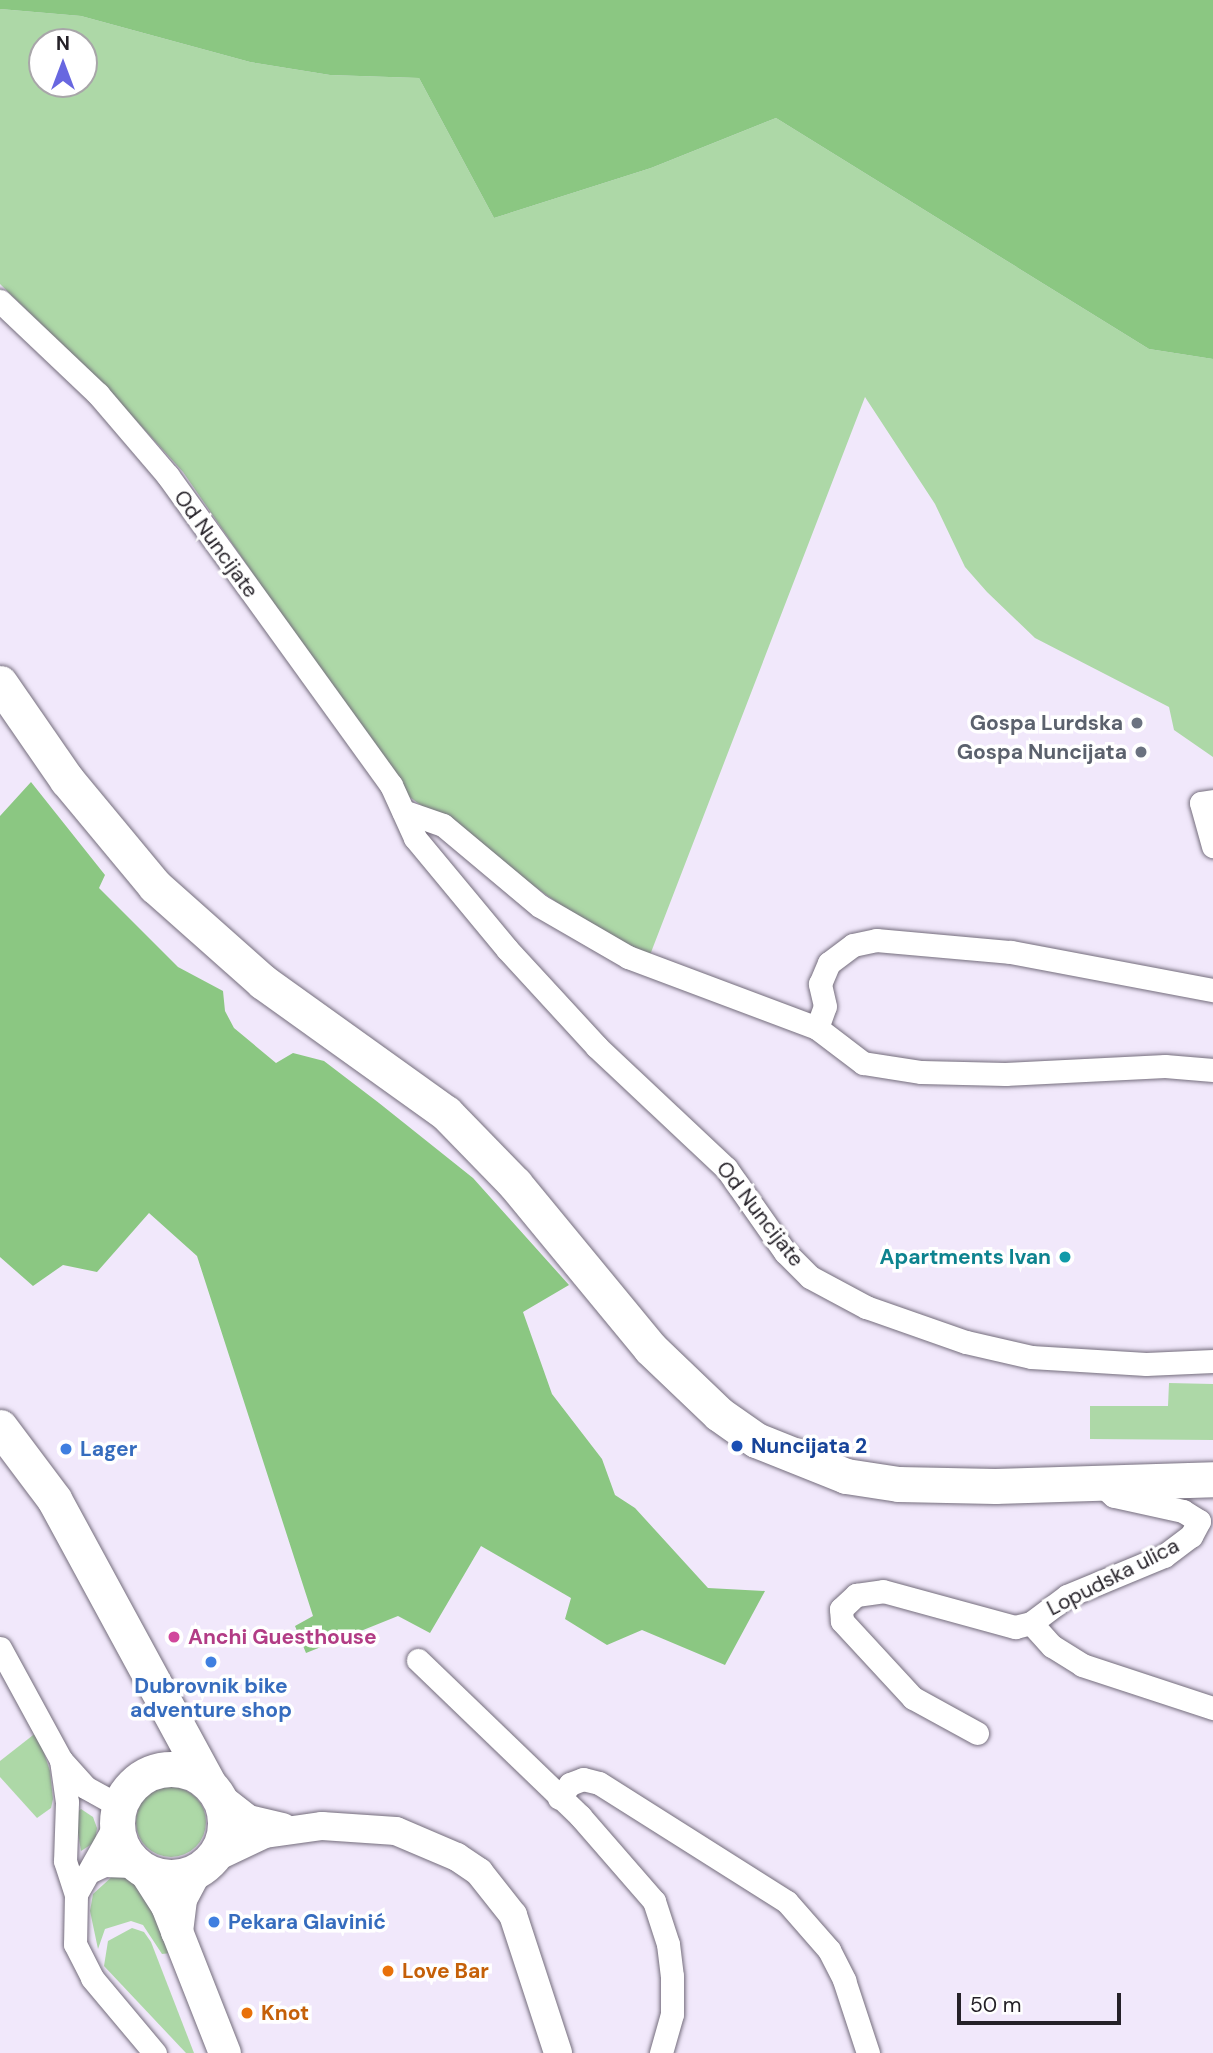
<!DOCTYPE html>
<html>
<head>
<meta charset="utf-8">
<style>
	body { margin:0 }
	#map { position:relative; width:1213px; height:2053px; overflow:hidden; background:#f1e8fb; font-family:"DM Sans",sans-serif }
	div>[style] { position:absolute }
	.green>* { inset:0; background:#add8a7 }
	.round { border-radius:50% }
	.forest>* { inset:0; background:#8bc782 }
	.roads { filter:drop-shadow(0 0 2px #746d7c) drop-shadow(0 0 2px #746d7c) }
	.minor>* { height:23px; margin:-11.5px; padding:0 11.5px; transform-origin:11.5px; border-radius:11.5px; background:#fff }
	.tertiary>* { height:28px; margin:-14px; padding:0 14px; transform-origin:14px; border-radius:14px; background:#fff }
	.secondary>* { height:32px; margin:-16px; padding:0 16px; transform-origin:16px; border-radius:16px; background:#fff }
	.primary>* { height:35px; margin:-17.5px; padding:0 17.5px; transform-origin:17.5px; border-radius:17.5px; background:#fff }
	.primary>.ring { margin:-17.5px; padding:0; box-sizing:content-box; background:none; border:35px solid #fff; border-radius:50% }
	.dots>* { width:19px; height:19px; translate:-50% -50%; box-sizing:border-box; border:4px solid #fff; border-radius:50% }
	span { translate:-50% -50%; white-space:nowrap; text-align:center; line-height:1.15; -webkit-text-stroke:7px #fff; paint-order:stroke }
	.street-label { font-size:21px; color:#252128 }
	.worship-label { font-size:21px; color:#5b616d; font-weight:700 }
	.right { translate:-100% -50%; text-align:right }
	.culture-label { font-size:21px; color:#0d838f; font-weight:700 }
	.transit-label { font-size:21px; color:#164399; font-weight:700 }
	.left { translate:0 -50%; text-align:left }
	.shop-label { font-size:21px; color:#366cbe; font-weight:700 }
	.hotel-label { font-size:21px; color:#b23c85; font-weight:700 }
	.food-label { font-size:21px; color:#c56008; font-weight:700 }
	.north { position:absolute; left:28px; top:28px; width:70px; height:70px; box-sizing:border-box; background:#fff; border:2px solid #a8a6a9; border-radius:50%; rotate:0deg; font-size:19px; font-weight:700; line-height:28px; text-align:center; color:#252128 }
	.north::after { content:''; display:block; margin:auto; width:24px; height:32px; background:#6867e0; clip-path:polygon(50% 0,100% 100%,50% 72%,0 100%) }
	.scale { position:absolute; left:957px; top:1993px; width:164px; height:32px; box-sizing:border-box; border:4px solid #252128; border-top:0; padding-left:9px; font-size:21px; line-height:24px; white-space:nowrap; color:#252128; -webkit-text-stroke:5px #fff; paint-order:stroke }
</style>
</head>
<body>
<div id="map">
	<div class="green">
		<div style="clip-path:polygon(evenodd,0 9px,81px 16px,250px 62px,330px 75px,419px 78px,494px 218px,651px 168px,776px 118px,1149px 349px,1213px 359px,1213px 757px,1174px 730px,1169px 707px,1035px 638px,987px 592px,965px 567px,935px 504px,865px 397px,650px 955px,587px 924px,404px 793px,183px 472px,103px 384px,0 284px,0 9px,42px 42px,84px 42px,84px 84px,42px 84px,42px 42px)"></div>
		<div style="clip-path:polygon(1169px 1383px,1213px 1384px,1213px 1440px,1090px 1439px,1090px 1406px,1168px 1406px)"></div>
		<div style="clip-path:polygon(37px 1732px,50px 1771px,53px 1799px,51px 1808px,37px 1818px,0 1777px,0 1761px)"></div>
		<div class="round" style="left:136px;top:1787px;width:70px;height:70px"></div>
		<div style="clip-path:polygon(81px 1809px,93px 1817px,97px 1828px,95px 1842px,81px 1851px,75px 1814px)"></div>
		<div style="clip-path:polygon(115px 1874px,141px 1878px,171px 1953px,162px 1954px,143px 1925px,131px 1921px,105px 1929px,98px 1949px,90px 1911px,93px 1894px)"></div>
		<div style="clip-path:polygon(132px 1928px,144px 1932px,151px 1942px,194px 2053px,186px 2053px,104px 1966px,108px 1941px)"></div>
	</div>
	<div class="forest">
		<div style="clip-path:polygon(0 0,1213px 0,1213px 359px,1149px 349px,776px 118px,651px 168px,494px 218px,419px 78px,330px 75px,250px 62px,81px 16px,0 9px)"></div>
		<div style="clip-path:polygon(31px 782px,105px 875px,99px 888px,178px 967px,223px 991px,225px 1011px,234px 1028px,276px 1063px,293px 1053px,324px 1061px,379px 1103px,473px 1178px,569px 1285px,523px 1312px,552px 1394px,602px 1459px,615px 1495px,635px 1508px,708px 1588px,765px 1591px,725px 1665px,642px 1630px,607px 1645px,565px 1619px,571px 1598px,481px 1546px,430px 1633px,398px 1616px,306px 1653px,295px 1626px,313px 1616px,197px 1256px,149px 1213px,97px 1272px,63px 1265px,33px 1286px,0 1257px,0 816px)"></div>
	</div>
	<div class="roads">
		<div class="minor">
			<div style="left:0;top:301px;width:135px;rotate:43.5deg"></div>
			<div style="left:98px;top:394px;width:108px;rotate:49.5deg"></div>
			<div style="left:168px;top:476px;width:381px;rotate:54.2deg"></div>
			<div style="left:391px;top:785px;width:58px;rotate:65.6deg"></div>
			<div style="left:415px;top:838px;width:144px;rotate:50.3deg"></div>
			<div style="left:507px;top:949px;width:133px;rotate:47.4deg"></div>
			<div style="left:597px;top:1047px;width:177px;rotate:43.2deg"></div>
			<div style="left:726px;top:1168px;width:103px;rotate:54.9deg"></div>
			<div style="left:785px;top:1252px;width:35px;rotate:45deg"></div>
			<div style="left:810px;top:1277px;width:64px;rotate:28.2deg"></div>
			<div style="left:866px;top:1307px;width:106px;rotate:19.3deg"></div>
			<div style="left:966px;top:1342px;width:67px;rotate:13deg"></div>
			<div style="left:1031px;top:1357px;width:115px;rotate:3.5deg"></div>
			<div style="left:1146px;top:1364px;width:67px;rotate:-2.6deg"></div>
			<div style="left:1213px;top:801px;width:12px;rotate:171deg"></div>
			<div style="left:1201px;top:803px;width:45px;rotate:74.4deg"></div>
			<div style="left:403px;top:811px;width:42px;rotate:19.3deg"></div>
			<div style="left:443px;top:825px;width:126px;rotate:39.9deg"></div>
			<div style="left:540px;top:906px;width:102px;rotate:30.1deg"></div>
			<div style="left:628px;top:957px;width:202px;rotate:20.6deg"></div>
			<div style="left:817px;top:1028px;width:58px;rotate:37.3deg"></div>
			<div style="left:863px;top:1063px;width:59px;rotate:8.8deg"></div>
			<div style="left:921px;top:1072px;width:84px;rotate:1.4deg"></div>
			<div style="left:1005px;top:1074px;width:160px;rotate:-2.9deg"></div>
			<div style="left:1165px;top:1066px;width:48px;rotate:4.8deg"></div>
			<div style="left:817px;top:1028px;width:23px;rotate:-70deg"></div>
			<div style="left:825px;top:1006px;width:23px;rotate:-103deg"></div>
			<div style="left:820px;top:984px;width:23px;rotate:-67deg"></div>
			<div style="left:829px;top:963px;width:30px;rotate:-37deg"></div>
			<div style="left:853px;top:945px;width:24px;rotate:-12deg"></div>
			<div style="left:876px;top:940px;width:136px;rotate:5.1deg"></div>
			<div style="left:1011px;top:952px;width:206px;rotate:10.7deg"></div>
			<div style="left:1031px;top:1623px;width:31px;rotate:48deg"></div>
			<div style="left:1052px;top:1646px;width:36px;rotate:32deg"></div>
			<div style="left:1082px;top:1665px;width:138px;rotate:18.2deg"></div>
			<div style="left:0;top:1648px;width:128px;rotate:61.4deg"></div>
			<div style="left:61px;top:1760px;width:36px;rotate:48deg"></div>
			<div style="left:85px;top:1787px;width:39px;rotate:29deg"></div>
			<div style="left:418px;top:1660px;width:225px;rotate:43.9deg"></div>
			<div style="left:580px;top:1816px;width:113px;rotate:49deg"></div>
			<div style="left:654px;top:1901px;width:45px;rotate:72deg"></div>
			<div style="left:668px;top:1944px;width:32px;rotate:83deg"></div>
			<div style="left:672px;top:1976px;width:38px;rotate:90deg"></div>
			<div style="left:672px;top:2014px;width:41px;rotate:105.8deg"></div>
			<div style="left:977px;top:1733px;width:73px;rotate:-151.3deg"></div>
			<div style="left:913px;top:1698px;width:105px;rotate:-132.7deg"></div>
			<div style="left:842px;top:1621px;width:12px;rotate:-95deg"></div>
			<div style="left:841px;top:1609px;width:21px;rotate:-43deg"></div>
			<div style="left:856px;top:1595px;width:27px;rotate:-8deg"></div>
			<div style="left:883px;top:1591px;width:137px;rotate:15.3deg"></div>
			<div style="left:1015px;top:1627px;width:16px;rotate:-14deg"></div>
			<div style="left:1031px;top:1623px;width:45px;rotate:-36.9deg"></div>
			<div style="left:1067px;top:1596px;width:105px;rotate:-22.4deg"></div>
			<div style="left:1164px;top:1556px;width:34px;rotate:-37deg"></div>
			<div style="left:1191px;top:1536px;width:17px;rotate:-62deg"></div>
			<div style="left:1199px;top:1521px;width:19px;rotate:-148deg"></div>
			<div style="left:1183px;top:1511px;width:71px;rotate:-167.7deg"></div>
			<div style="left:1114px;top:1496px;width:18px;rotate:-139deg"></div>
			<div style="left:61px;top:1760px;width:42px;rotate:81.9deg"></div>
			<div style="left:67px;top:1802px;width:59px;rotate:91.9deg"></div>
			<div style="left:65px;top:1861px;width:35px;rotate:72deg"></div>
			<div style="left:559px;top:1798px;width:18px;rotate:-52deg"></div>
			<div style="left:570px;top:1784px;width:14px;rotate:-21deg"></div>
			<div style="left:583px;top:1779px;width:16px;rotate:14deg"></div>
			<div style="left:599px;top:1783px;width:222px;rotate:32.3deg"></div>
			<div style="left:787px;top:1902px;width:64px;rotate:48.8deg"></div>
			<div style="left:829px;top:1950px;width:34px;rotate:63deg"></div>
			<div style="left:844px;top:1980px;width:77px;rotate:71.8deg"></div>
			<div style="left:116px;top:1823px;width:81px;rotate:119.4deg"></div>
			<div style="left:76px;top:1894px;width:50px;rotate:91.1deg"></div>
			<div style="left:75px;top:1944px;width:38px;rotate:63deg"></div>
			<div style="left:92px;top:1978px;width:98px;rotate:50deg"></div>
			<div style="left:89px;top:1872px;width:17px;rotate:-25deg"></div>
			<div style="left:104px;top:1865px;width:34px;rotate:2deg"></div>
		</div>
		<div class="tertiary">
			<div style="left:219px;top:1796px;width:37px;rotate:38deg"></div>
			<div style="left:248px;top:1819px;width:36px;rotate:13deg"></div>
			<div style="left:214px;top:1858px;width:56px;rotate:-25.2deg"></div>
			<div style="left:265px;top:1834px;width:58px;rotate:-8deg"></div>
			<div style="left:322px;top:1826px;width:74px;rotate:3.9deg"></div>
			<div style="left:396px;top:1831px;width:66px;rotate:23.1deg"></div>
			<div style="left:457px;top:1857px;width:27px;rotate:34deg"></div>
			<div style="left:479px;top:1872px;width:55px;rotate:51.7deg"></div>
			<div style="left:513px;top:1915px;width:145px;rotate:71.9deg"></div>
		</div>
		<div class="secondary">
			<div style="left:144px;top:1870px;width:43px;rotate:57.4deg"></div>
			<div style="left:167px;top:1906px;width:158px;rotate:68.5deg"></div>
			<div style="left:177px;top:1932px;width:33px;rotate:-83deg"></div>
			<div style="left:181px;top:1899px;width:30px;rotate:-62deg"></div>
		</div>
		<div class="primary">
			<div style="left:0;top:683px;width:118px;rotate:55.4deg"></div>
			<div style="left:67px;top:780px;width:138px;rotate:50.3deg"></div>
			<div style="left:155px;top:886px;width:144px;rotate:41.6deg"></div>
			<div style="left:263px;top:982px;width:225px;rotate:35.6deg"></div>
			<div style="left:446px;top:1113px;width:99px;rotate:45.8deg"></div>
			<div style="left:515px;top:1184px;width:212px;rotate:50.5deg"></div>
			<div style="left:650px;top:1348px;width:95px;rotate:43.7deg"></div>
			<div style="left:719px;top:1414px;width:45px;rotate:35.1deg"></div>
			<div style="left:756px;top:1440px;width:97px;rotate:21.8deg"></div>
			<div style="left:846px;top:1476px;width:53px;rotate:8.7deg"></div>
			<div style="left:898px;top:1484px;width:97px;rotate:1.2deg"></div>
			<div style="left:995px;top:1486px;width:218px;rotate:-1.8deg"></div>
			<div style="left:0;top:1427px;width:90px;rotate:53.1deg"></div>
			<div style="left:54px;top:1499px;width:323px;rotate:61.5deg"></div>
			<div class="ring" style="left:117px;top:1769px;width:73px;height:73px"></div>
		</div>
	</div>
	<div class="dots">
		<div style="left:1137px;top:723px;background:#6b7280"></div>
		<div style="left:1141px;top:752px;background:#6b7280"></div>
		<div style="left:1065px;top:1257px;background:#0f9aa8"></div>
		<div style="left:737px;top:1446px;background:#1a4fb4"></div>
		<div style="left:66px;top:1449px;background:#3f7fe0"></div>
		<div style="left:174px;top:1637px;background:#d1479c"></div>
		<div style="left:211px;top:1662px;background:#3f7fe0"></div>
		<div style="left:214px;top:1922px;background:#3f7fe0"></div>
		<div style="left:388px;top:1971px;background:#e8710a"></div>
		<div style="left:247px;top:2013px;background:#e8710a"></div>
	</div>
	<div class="street-label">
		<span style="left:216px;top:544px;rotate:54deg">Od Nuncijate</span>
		<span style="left:760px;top:1214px;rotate:52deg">Od Nuncijate</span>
		<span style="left:1113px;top:1577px;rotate:-27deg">Lopudska ulica</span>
	</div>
	<div class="worship-label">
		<span class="right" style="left:1123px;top:723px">Gospa Lurdska</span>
		<span class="right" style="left:1127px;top:752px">Gospa Nuncijata</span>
	</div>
	<div class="culture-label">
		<span class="right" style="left:1051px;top:1257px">Apartments Ivan</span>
	</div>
	<div class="transit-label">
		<span class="left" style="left:751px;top:1446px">Nuncijata 2</span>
	</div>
	<div class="shop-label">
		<span class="left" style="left:80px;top:1449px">Lager</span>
		<span style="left:211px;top:1698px">Dubrovnik bike<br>adventure shop</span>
		<span class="left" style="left:228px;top:1922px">Pekara Glavinić</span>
	</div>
	<div class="hotel-label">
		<span class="left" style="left:188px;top:1637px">Anchi Guesthouse</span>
	</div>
	<div class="food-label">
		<span class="left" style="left:402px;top:1971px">Love Bar</span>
		<span class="left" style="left:261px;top:2013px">Knot</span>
	</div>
	<div class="north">N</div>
	<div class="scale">50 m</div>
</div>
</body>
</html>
